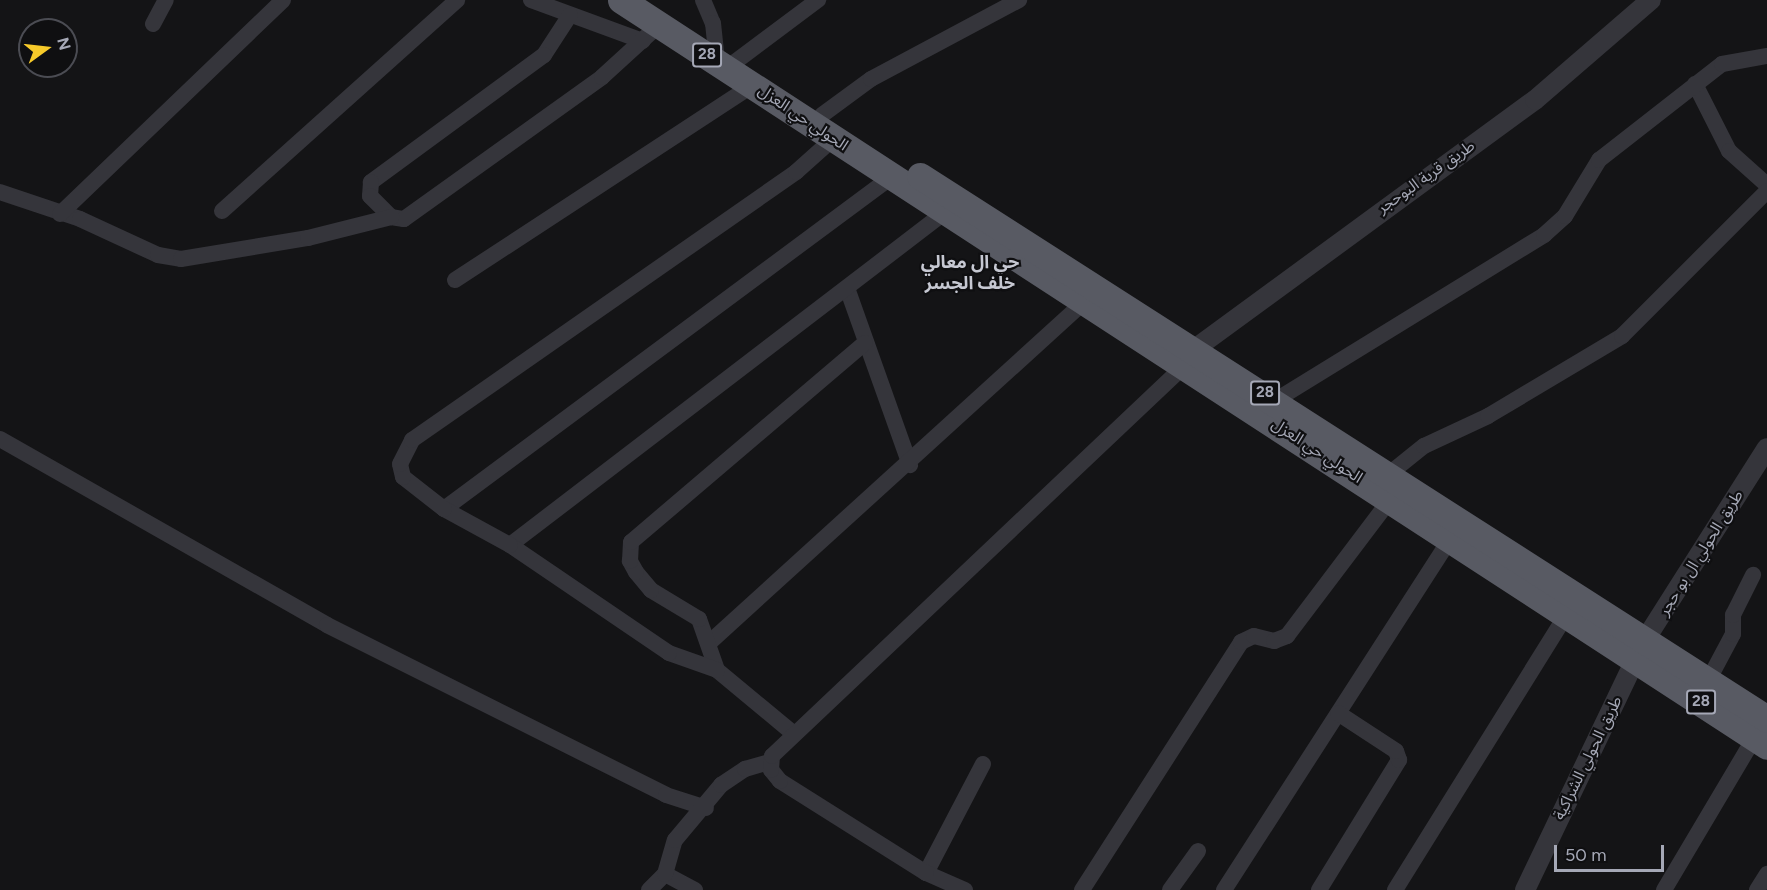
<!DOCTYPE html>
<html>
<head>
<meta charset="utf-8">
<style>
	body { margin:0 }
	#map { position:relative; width:1767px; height:890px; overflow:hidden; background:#141416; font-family:Figtree,"Noto Sans Arabic",sans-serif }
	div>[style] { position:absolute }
	.minor>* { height:16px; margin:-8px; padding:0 8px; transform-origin:8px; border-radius:8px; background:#35353b }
	.tertiary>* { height:20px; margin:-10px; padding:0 10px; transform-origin:10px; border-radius:10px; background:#35353b }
	.trunk>* { height:27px; margin:-13.5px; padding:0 13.5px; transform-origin:13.5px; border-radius:13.5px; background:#585a63 }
	span { translate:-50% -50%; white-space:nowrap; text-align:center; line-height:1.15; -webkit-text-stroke:4.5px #0f0f11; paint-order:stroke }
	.shield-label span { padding:2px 4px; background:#0f0f11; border:2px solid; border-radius:4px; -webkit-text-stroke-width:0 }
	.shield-label { font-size:15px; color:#a5a8b6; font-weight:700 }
	.street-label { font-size:16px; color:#a5a8b6 }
	.neighbourhood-label { font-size:18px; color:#c6c8d2; font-weight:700 }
	.north { position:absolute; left:18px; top:18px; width:60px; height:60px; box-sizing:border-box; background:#0f0f11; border:2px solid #4b4c53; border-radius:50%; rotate:75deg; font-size:16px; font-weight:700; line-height:24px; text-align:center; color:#a5a8b6 }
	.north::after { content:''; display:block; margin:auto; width:21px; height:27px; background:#f7ca2a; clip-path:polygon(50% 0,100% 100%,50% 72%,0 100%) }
	.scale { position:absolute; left:1554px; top:845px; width:110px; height:27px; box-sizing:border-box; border:3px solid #a5a8b6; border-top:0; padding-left:8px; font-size:18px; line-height:21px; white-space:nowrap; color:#a5a8b6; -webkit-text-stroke:4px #0f0f11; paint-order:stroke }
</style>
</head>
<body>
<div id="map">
	<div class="minor">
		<div style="left:531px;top:0;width:119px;rotate:20.1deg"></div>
		<div style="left:703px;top:0;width:25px;rotate:67deg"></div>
		<div style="left:713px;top:23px;width:38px;rotate:84deg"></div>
		<div style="left:570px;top:15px;width:48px;rotate:123deg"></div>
		<div style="left:544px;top:55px;width:215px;rotate:143.7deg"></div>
		<div style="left:371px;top:182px;width:14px;rotate:94deg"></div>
		<div style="left:370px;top:196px;width:30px;rotate:45deg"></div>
		<div style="left:391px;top:217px;width:13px;rotate:9deg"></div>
		<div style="left:404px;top:219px;width:244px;rotate:-35.6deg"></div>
		<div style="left:602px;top:77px;width:79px;rotate:-42.4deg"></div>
		<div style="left:153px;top:24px;width:27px;rotate:-62deg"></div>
		<div style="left:727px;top:68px;width:114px;rotate:-36.8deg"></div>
		<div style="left:1695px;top:84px;width:75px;rotate:63.1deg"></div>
		<div style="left:1729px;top:151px;width:51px;rotate:41.8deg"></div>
		<div style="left:822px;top:115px;width:61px;rotate:-36.3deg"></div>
		<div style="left:871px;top:79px;width:168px;rotate:-28.1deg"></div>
		<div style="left:0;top:192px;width:84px;rotate:18.6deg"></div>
		<div style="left:80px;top:219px;width:86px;rotate:24.8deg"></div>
		<div style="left:158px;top:255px;width:23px;rotate:10deg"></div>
		<div style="left:181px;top:259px;width:129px;rotate:-9.4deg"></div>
		<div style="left:308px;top:238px;width:86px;rotate:-14.2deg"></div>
		<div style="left:222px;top:211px;width:316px;rotate:-41.9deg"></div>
		<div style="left:60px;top:214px;width:309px;rotate:-43.8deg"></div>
		<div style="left:455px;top:280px;width:356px;rotate:-33.2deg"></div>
		<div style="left:847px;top:288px;width:188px;rotate:70.4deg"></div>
		<div style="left:1276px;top:400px;width:315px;rotate:-31.6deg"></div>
		<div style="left:1544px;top:235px;width:28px;rotate:-42deg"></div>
		<div style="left:1565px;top:216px;width:66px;rotate:-58.7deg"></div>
		<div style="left:1599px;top:160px;width:156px;rotate:-38deg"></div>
		<div style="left:1722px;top:64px;width:46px;rotate:-10.1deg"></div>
		<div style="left:0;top:439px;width:376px;rotate:29.6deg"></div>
		<div style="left:327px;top:625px;width:379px;rotate:26.6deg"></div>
		<div style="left:666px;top:795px;width:42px;rotate:18deg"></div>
		<div style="left:1389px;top:474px;width:45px;rotate:-38.7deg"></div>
		<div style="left:1424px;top:446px;width:71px;rotate:-25.1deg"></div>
		<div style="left:1488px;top:416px;width:156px;rotate:-30.8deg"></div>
		<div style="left:1622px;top:336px;width:205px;rotate:-45deg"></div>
		<div style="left:444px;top:509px;width:555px;rotate:-36.58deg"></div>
		<div style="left:510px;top:545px;width:546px;rotate:-37.42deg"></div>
		<div style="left:709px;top:643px;width:507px;rotate:-42.28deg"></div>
		<div style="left:717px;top:670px;width:54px;rotate:-109.4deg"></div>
		<div style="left:699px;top:619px;width:56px;rotate:-148.9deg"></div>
		<div style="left:651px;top:590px;width:23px;rotate:-130deg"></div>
		<div style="left:636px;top:572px;width:13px;rotate:-119deg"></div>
		<div style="left:630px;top:561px;width:19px;rotate:-87deg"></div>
		<div style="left:631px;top:542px;width:307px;rotate:-40.4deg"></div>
		<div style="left:1708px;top:681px;width:53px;rotate:-62deg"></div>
		<div style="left:1733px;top:634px;width:19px;rotate:-90deg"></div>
		<div style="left:1733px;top:615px;width:45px;rotate:-63.4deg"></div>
		<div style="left:794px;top:734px;width:100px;rotate:-140.3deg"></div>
		<div style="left:717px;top:670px;width:51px;rotate:-160.5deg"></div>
		<div style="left:669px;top:653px;width:192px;rotate:-145.8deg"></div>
		<div style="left:510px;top:545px;width:75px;rotate:-151.4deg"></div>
		<div style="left:444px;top:509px;width:52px;rotate:-142deg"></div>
		<div style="left:403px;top:477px;width:13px;rotate:-103deg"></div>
		<div style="left:400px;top:464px;width:27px;rotate:-63deg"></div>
		<div style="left:412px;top:440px;width:468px;rotate:-34.9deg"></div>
		<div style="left:796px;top:172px;width:51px;rotate:-41.8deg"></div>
		<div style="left:926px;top:873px;width:123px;rotate:-62.4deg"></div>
		<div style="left:665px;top:874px;width:34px;rotate:28deg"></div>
		<div style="left:649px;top:890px;width:23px;rotate:-45deg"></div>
		<div style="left:665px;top:874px;width:35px;rotate:-74deg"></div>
		<div style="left:675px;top:840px;width:72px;rotate:-50.1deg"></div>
		<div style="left:721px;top:785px;width:29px;rotate:-34deg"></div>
		<div style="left:745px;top:769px;width:26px;rotate:-16deg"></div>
		<div style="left:965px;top:890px;width:43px;rotate:-156.4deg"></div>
		<div style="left:926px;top:873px;width:173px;rotate:-147.8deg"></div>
		<div style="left:780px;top:781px;width:14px;rotate:-129deg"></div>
		<div style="left:771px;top:770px;width:14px;rotate:-86deg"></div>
		<div style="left:772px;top:756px;width:569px;rotate:-43.43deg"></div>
		<div style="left:1082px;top:890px;width:295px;rotate:-57.3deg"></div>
		<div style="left:1241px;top:642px;width:14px;rotate:-25deg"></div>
		<div style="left:1254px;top:636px;width:21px;rotate:14deg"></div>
		<div style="left:1274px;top:641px;width:14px;rotate:-21deg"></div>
		<div style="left:1287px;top:636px;width:171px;rotate:-52.9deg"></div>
		<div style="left:1170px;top:890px;width:48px;rotate:-54.3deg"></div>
		<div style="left:1224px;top:890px;width:417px;rotate:-57.2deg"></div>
		<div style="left:1319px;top:890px;width:153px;rotate:-58.4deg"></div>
		<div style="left:1399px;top:760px;width:9px;rotate:-108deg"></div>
		<div style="left:1396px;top:751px;width:69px;rotate:-146.8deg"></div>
		<div style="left:1395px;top:890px;width:324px;rotate:-58.1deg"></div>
		<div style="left:1664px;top:890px;width:178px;rotate:-59.3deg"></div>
		<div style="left:1757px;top:890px;width:19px;rotate:-58deg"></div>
	</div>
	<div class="tertiary">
		<div style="left:1196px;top:348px;width:420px;rotate:-36.2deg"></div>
		<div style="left:1535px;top:100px;width:153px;rotate:-40.8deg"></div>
		<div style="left:1525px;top:890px;width:277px;rotate:-64.4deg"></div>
		<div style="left:1645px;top:640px;width:227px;rotate:-57.6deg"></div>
	</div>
	<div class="trunk">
		<div style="left:621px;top:0;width:1367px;rotate:33.06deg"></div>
		<div style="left:920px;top:176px;width:1006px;rotate:32.66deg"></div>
	</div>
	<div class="shield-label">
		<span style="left:707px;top:55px">28</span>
		<span style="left:1265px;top:393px">28</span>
		<span style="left:1701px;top:702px">28</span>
	</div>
	<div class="street-label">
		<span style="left:803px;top:118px;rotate:34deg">الحولي حي العزل</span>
		<span style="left:1426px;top:177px;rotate:-35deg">طريق قرية البوحجر</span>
		<span style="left:1317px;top:451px;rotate:33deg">الحولي حي العزل</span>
		<span style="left:1701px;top:553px;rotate:-58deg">طريق الحولي ال بو حجر</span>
		<span style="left:1588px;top:758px;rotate:-64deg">طريق الحولي الشراكية</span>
	</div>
	<div class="neighbourhood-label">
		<span style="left:970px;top:273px">حي ال معالي<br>خلف الجسر</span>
	</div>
	<div class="north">N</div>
	<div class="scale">50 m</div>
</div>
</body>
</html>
